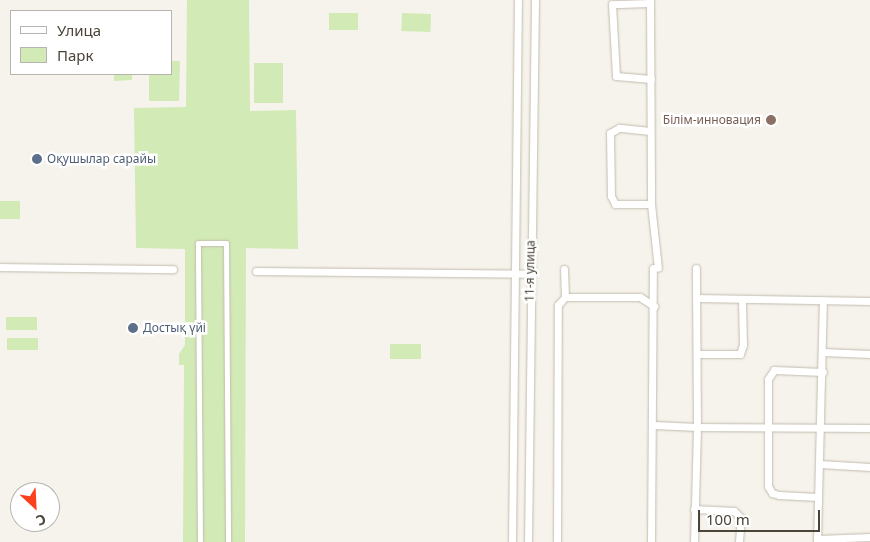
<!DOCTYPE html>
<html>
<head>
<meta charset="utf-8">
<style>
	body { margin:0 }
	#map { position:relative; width:870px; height:542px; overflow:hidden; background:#f6f3ec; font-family:"Noto Sans",sans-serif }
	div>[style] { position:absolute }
	.green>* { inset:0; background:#d2eab5; transform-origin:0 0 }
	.roads { filter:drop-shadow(0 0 1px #c2bbae) drop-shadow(0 0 1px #c2bbae) }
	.pedestrian>* { height:5px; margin:-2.5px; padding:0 2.5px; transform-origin:2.5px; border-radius:2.5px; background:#fff }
	.minor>* { height:7px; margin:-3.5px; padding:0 3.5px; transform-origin:3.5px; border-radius:3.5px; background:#fff }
	.dots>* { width:14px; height:14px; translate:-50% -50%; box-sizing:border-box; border:2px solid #fff; border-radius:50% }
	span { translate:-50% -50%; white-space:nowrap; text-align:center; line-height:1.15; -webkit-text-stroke:5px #fff; paint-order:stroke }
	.education-label { font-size:12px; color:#785e54 }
	.right { translate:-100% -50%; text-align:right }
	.service-label { font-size:12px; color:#4e5e75 }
	.left { translate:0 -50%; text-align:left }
	.street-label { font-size:12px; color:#4b4439 }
	.legend { position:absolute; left:10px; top:10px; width:162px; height:65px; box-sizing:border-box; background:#fff; border:1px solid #b7b4b0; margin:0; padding:6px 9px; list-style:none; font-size:15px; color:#4b4439 }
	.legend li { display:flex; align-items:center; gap:10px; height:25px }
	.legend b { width:25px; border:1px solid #b7b4b0 }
	.north { position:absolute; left:10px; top:482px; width:50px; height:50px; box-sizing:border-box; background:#fff; border:1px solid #b7b4b0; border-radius:50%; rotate:155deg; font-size:14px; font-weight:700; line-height:20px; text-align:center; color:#4b4439 }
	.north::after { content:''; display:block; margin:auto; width:18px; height:22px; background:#fc3f1d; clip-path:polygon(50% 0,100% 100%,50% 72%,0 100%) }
	.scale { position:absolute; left:698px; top:510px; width:122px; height:22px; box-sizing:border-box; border:2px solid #4b4439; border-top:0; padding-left:6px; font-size:15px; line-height:18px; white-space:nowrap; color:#4b4439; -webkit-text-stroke:4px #fff; paint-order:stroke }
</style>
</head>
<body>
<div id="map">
	<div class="green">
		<div style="clip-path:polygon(187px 0,249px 0,250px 111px,296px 110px,298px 249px,246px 248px,245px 542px,183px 542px,184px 365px,179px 365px,179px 354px,185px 345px,185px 249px,136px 248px,134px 108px,186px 107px)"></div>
		<div style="left:329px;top:13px;width:29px;height:17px"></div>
		<div style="left:402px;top:13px;width:29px;height:18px;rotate:2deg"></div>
		<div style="clip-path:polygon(171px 61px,180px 61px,179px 101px,149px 101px,149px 74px,171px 74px)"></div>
		<div style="left:254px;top:63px;width:29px;height:40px"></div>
		<div style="clip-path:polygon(114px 74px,132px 74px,132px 80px,114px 81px)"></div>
		<div style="left:0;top:201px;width:20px;height:18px"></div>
		<div style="left:6px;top:317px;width:31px;height:13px"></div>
		<div style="left:7px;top:338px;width:31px;height:12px"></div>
		<div style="left:390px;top:344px;width:31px;height:15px"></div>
	</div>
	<div class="roads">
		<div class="pedestrian">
			<div style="left:200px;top:542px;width:299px;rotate:-90.4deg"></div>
			<div style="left:198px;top:243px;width:28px"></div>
			<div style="left:226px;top:243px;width:299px;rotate:89.6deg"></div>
		</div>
		<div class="minor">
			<div style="left:650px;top:0;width:204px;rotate:89.7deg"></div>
			<div style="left:651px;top:204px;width:64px;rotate:83.8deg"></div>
			<div style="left:650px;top:3px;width:38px;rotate:178deg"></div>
			<div style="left:612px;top:4px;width:72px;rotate:86.8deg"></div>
			<div style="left:616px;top:76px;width:35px;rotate:5deg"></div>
			<div style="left:650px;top:131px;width:31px;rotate:-174deg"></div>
			<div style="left:619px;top:128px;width:10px;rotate:151deg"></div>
			<div style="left:610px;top:133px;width:63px;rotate:89.1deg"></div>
			<div style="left:611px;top:196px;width:9px;rotate:63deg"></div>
			<div style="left:615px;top:204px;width:36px"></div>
			<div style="left:0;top:267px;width:173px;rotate:0.7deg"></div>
			<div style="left:564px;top:269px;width:28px;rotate:88deg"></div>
			<div style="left:256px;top:271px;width:274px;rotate:0.6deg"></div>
			<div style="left:696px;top:298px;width:174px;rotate:1deg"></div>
			<div style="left:823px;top:352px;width:47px;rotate:2.4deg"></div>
			<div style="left:697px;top:354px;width:43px"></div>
			<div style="left:740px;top:354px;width:9px;rotate:-72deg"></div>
			<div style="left:743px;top:345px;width:45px;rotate:-91.3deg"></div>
			<div style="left:654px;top:425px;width:43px;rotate:2.7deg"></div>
			<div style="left:697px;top:427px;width:159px;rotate:-90.4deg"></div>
			<div style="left:820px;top:464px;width:50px;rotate:3.4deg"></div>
			<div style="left:817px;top:497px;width:38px;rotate:-177deg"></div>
			<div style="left:779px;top:495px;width:7px;rotate:-164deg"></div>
			<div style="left:772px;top:493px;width:8px;rotate:-120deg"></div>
			<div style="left:768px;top:486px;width:107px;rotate:-90deg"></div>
			<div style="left:768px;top:379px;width:11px;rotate:-56deg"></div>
			<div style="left:774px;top:370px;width:49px;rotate:2.3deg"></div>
			<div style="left:694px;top:509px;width:40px;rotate:2.9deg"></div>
			<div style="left:734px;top:511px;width:10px;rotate:45deg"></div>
			<div style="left:741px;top:518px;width:24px;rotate:95deg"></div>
			<div style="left:817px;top:539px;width:53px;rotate:-2.2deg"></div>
			<div style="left:512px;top:542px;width:542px;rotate:-89.37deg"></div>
			<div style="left:528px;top:542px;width:542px;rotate:-89.26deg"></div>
			<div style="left:557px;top:542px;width:237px;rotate:-89.8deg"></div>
			<div style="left:558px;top:305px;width:11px;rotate:-49deg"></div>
			<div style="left:565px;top:297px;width:75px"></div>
			<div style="left:640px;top:297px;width:17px;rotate:33deg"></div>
			<div style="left:651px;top:542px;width:274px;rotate:-89.6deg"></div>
			<div style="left:694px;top:542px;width:115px;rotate:-88.5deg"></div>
			<div style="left:697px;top:427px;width:173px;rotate:0.3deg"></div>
			<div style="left:817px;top:542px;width:242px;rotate:-88.6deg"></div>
		</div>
	</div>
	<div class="dots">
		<div style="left:771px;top:120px;background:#8d6e63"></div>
		<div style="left:37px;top:159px;background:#5c6f8a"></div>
		<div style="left:133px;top:328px;background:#5c6f8a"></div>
	</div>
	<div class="education-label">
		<span class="right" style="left:761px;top:120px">Білім-инновация</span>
	</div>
	<div class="service-label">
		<span class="left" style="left:47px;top:159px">Оқушылар сарайы</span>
		<span class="left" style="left:143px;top:328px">Достық үйі</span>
	</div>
	<div class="street-label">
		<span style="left:530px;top:271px;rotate:-89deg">11-я улица</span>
	</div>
	<ul class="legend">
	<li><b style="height:6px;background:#fff"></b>Улица</li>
	<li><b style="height:14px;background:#d2eab5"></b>Парк</li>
	</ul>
	<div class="north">С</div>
	<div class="scale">100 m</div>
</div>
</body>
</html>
